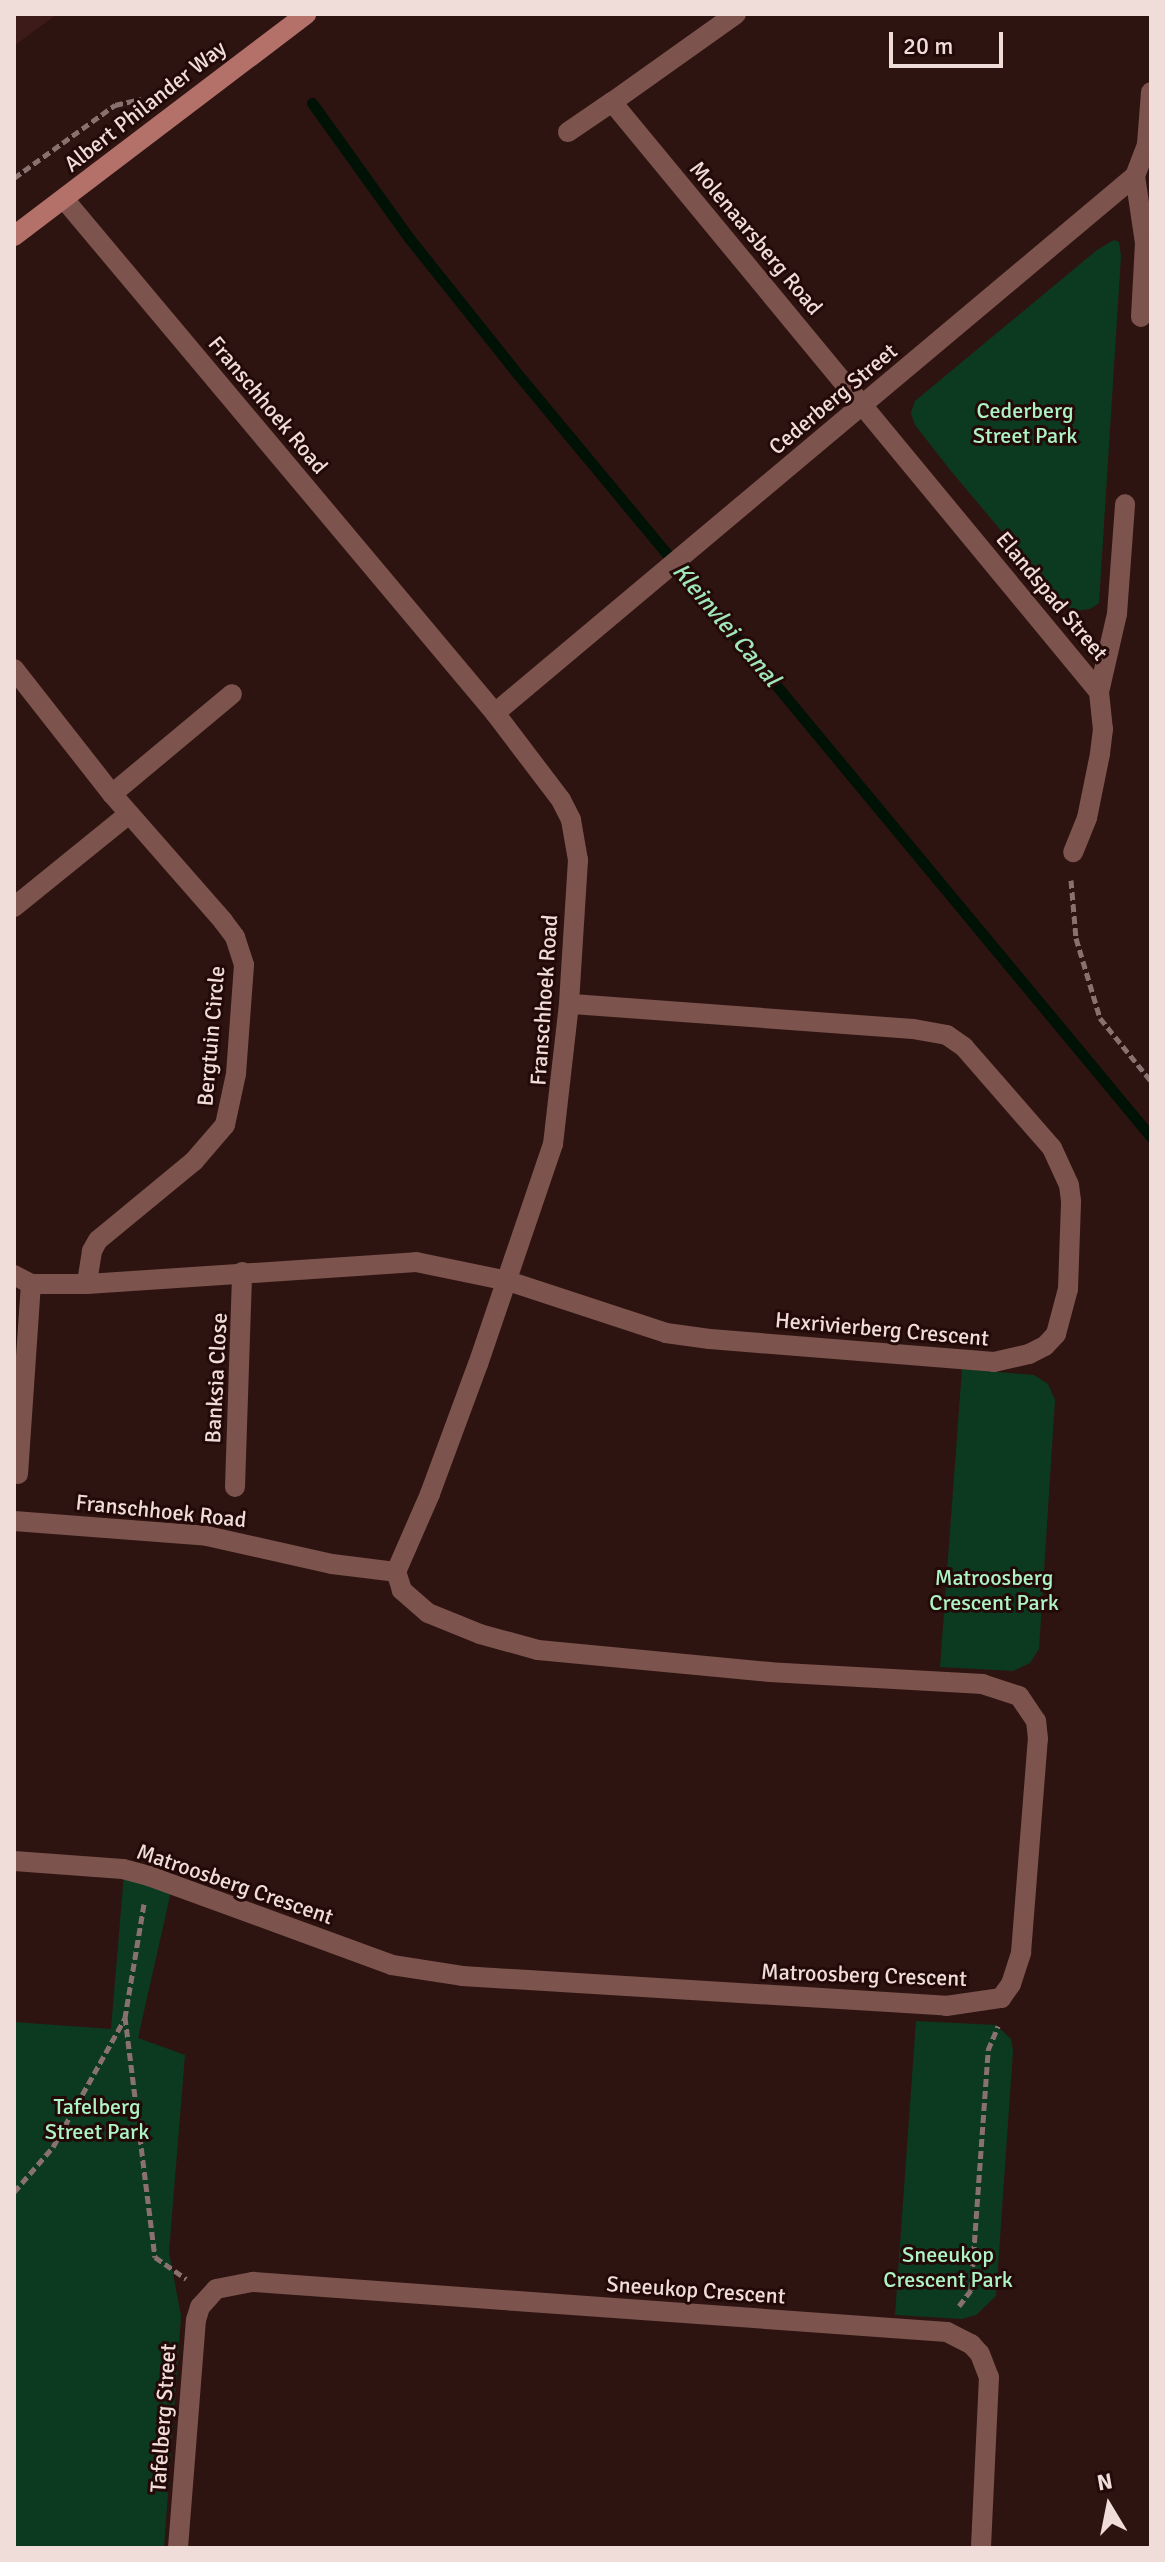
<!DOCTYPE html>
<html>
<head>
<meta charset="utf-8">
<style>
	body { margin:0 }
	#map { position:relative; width:1165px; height:2562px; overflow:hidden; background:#2e1411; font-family:Signika,sans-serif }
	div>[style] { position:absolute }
	.built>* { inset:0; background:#3c1b18 }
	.green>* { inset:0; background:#0c3a21 }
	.stream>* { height:11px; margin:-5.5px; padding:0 5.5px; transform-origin:5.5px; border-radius:5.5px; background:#001105 }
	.path>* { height:5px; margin-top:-2.5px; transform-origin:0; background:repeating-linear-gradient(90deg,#88716e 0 8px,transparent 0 12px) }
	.lane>* { height:20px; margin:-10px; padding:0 10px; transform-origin:10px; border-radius:10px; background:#7d534e }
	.street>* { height:20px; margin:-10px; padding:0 10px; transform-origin:10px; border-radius:10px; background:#7d534e }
	.secondary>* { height:20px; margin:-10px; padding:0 10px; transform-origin:10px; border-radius:10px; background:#b4716a }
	span { translate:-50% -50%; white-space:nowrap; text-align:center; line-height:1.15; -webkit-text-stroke:6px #230a09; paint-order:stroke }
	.street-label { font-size:22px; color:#f0ddda }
	.park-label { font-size:22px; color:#adf4c5 }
	.water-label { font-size:24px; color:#a0e7b8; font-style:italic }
	.frame { position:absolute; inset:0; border:16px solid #f0ddda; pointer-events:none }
	.north { position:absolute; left:1069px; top:2466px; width:80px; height:80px; -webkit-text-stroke:6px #230a09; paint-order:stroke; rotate:350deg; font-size:22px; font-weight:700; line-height:32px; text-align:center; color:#f0ddda }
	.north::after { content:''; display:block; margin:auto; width:28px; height:36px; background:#f0ddda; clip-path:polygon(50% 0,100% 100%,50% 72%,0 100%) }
	.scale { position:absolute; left:889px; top:32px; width:114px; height:36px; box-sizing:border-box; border:4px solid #f0ddda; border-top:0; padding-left:10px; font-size:24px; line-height:28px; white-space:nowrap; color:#f0ddda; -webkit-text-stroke:6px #230a09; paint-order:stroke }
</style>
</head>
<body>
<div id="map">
	<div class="built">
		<div style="clip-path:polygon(14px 14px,57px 14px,14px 46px)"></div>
	</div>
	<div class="green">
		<div style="clip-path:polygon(1114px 240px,1119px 242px,1121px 256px,1099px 603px,1090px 609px,1074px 611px,1061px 602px,951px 471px,915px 425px,911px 413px,915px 401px,1097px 250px)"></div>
		<div style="clip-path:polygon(962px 1369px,1034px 1375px,1048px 1384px,1055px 1400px,1039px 1649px,1030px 1663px,1013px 1671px,940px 1667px)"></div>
		<div style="clip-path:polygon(124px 1874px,172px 1887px,138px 2038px,185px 2055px,169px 2252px,181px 2316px,164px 2548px,14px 2548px,14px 2022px,111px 2029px)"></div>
		<div style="clip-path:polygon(916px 2021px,996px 2025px,1011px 2039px,1013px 2051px,996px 2296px,976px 2315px,962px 2319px,895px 2315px)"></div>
	</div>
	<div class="stream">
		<div style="left:312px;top:103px;width:166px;rotate:54.3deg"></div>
		<div style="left:409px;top:238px;width:164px;rotate:51.4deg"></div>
		<div style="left:511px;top:366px;width:1002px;rotate:50.3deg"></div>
	</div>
	<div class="path">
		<div style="left:14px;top:178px;width:125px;rotate:-35.9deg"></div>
		<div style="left:115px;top:105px;width:27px;rotate:-13deg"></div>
		<div style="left:1071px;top:880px;width:58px;rotate:85.1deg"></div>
		<div style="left:1076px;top:938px;width:84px;rotate:73.3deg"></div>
		<div style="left:1100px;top:1018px;width:81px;rotate:51deg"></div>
		<div style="left:144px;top:1904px;width:115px;rotate:99.5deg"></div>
		<div style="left:125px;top:2017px;width:242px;rotate:82.9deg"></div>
		<div style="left:155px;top:2257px;width:38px;rotate:35deg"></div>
		<div style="left:14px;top:2192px;width:60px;rotate:-49.1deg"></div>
		<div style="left:53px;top:2147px;width:148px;rotate:-60.8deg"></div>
		<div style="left:959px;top:2306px;width:20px;rotate:-53deg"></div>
		<div style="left:971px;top:2290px;width:241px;rotate:-85.9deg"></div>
		<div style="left:988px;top:2050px;width:26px;rotate:-67deg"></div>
	</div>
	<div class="lane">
		<div style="left:1135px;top:176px;width:68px;rotate:81.5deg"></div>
		<div style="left:1145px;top:243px;width:74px;rotate:93.1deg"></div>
		<div style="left:1099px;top:692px;width:80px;rotate:-77deg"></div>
		<div style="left:1117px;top:614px;width:110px;rotate:-85.8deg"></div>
	</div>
	<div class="street">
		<div style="left:736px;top:14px;width:152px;rotate:144.6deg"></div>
		<div style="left:612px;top:102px;width:765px;rotate:50.46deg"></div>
		<div style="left:1099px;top:692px;width:37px;rotate:84deg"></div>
		<div style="left:1103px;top:729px;width:25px;rotate:97deg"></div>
		<div style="left:1100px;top:754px;width:65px;rotate:101.5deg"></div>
		<div style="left:1087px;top:818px;width:37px;rotate:112deg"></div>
		<div style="left:568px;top:132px;width:53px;rotate:-34.3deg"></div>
		<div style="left:64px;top:199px;width:671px;rotate:50.02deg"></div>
		<div style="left:495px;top:713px;width:109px;rotate:52.8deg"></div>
		<div style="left:561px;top:800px;width:22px;rotate:63deg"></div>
		<div style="left:571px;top:820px;width:41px;rotate:80.1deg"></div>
		<div style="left:578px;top:860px;width:144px;rotate:93.6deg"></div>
		<div style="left:569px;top:1004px;width:141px;rotate:96.5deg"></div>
		<div style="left:553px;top:1144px;width:232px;rotate:108.8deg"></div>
		<div style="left:478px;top:1364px;width:139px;rotate:110.3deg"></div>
		<div style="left:430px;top:1494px;width:85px;rotate:113.6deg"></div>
		<div style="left:14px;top:669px;width:159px;rotate:51.9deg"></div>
		<div style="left:112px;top:794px;width:169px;rotate:48.8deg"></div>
		<div style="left:223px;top:921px;width:20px;rotate:53deg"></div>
		<div style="left:235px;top:937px;width:29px;rotate:72deg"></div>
		<div style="left:244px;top:965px;width:109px;rotate:94.2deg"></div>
		<div style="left:236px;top:1074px;width:52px;rotate:102.2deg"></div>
		<div style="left:225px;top:1125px;width:48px;rotate:130.7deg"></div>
		<div style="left:194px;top:1161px;width:124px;rotate:140.5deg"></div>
		<div style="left:98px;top:1240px;width:13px;rotate:119deg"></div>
		<div style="left:92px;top:1251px;width:33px;rotate:99deg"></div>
		<div style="left:495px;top:713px;width:835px;rotate:-40deg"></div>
		<div style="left:1135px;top:176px;width:34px;rotate:-69deg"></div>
		<div style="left:1147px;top:144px;width:52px;rotate:-85.6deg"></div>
		<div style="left:112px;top:794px;width:156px;rotate:-39.8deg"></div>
		<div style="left:14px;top:907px;width:148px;rotate:-39deg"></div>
		<div style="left:14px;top:1275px;width:19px;rotate:28deg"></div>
		<div style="left:31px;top:1284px;width:56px"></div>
		<div style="left:87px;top:1284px;width:330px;rotate:-3.8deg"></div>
		<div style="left:416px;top:1262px;width:94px;rotate:11.7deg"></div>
		<div style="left:508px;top:1281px;width:166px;rotate:18.2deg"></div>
		<div style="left:666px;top:1333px;width:44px;rotate:7.8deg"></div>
		<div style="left:710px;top:1339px;width:285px;rotate:4.6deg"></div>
		<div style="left:994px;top:1362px;width:36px;rotate:-13deg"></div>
		<div style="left:1029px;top:1354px;width:18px;rotate:-27deg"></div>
		<div style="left:1045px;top:1346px;width:16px;rotate:-47deg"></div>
		<div style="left:1056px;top:1334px;width:47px;rotate:-75.1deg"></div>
		<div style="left:1068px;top:1289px;width:88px;rotate:-88deg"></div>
		<div style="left:1071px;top:1201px;width:16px;rotate:-97deg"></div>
		<div style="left:1069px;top:1185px;width:41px;rotate:-114.7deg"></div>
		<div style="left:1052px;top:1148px;width:134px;rotate:-131.1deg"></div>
		<div style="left:964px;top:1047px;width:21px;rotate:-145deg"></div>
		<div style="left:947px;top:1035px;width:35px;rotate:-170deg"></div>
		<div style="left:913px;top:1029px;width:345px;rotate:-175.8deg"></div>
		<div style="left:18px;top:1474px;width:190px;rotate:-86.1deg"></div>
		<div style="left:235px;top:1487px;width:215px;rotate:-88.1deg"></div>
		<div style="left:14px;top:1521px;width:194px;rotate:4.4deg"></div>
		<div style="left:207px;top:1536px;width:128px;rotate:12.6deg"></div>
		<div style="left:332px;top:1564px;width:64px;rotate:7.1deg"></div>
		<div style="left:14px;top:1861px;width:109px;rotate:4.2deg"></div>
		<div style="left:123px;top:1869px;width:27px;rotate:15deg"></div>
		<div style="left:149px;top:1876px;width:259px;rotate:20.1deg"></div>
		<div style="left:392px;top:1965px;width:71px;rotate:8.9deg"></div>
		<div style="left:462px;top:1976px;width:485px;rotate:3.5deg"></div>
		<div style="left:946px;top:2006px;width:56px;rotate:-8.3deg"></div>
		<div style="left:1001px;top:1998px;width:17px;rotate:-54deg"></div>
		<div style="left:1011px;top:1984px;width:33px;rotate:-72deg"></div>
		<div style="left:1021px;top:1953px;width:215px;rotate:-85.5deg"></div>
		<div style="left:1038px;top:1739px;width:18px;rotate:-96deg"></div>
		<div style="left:1036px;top:1721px;width:30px;rotate:-124deg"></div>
		<div style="left:1019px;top:1696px;width:38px;rotate:-162deg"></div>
		<div style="left:983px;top:1684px;width:213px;rotate:-176.8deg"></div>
		<div style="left:770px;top:1672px;width:233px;rotate:-174.6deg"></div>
		<div style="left:538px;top:1650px;width:60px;rotate:-164.6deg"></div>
		<div style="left:480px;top:1634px;width:56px;rotate:-158deg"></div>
		<div style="left:428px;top:1613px;width:35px;rotate:-139deg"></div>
		<div style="left:402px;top:1590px;width:19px;rotate:-108deg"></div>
		<div style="left:178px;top:2548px;width:229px;rotate:-85.5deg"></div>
		<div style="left:196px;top:2320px;width:14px;rotate:-73deg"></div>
		<div style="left:200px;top:2307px;width:24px;rotate:-48deg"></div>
		<div style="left:216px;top:2289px;width:38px;rotate:-11deg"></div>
		<div style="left:253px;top:2282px;width:696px;rotate:4.12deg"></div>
		<div style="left:947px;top:2332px;width:27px;rotate:27deg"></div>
		<div style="left:971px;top:2344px;width:13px;rotate:48deg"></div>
		<div style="left:980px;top:2354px;width:25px;rotate:69deg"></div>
		<div style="left:989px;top:2377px;width:171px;rotate:92.7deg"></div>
	</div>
	<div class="secondary">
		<div style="left:14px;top:236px;width:367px;rotate:-37.2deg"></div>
	</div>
	<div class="street-label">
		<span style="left:145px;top:106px;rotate:-38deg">Albert Philander Way</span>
		<span style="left:756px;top:238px;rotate:50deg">Molenaarsberg Road</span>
		<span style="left:833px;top:399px;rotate:-40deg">Cederberg Street</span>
		<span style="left:268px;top:405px;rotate:50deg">Franschhoek Road</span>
		<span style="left:1052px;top:596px;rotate:50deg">Elandspad Street</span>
		<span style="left:544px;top:1000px;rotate:-86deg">Franschhoek Road</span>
		<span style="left:211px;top:1036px;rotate:-85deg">Bergtuin Circle</span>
		<span style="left:882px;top:1329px;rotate:5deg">Hexrivierberg Crescent</span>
		<span style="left:216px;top:1378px;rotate:-87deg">Banksia Close</span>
		<span style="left:161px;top:1511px;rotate:6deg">Franschhoek Road</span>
		<span style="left:235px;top:1884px;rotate:19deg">Matroosberg Crescent</span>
		<span style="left:864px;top:1975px;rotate:2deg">Matroosberg Crescent</span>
		<span style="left:696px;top:2290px;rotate:4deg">Sneeukop Crescent</span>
		<span style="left:163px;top:2418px;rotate:-86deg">Tafelberg Street</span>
	</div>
	<div class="park-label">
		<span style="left:1025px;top:423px">Cederberg<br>Street Park</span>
		<span style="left:994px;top:1590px">Matroosberg<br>Crescent Park</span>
		<span style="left:97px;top:2119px">Tafelberg<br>Street Park</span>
		<span style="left:948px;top:2267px">Sneeukop<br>Crescent Park</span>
	</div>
	<div class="water-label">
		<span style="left:726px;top:625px;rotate:50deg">Kleinvlei Canal</span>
	</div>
	<div class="frame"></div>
	<div class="north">N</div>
	<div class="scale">20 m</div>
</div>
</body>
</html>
